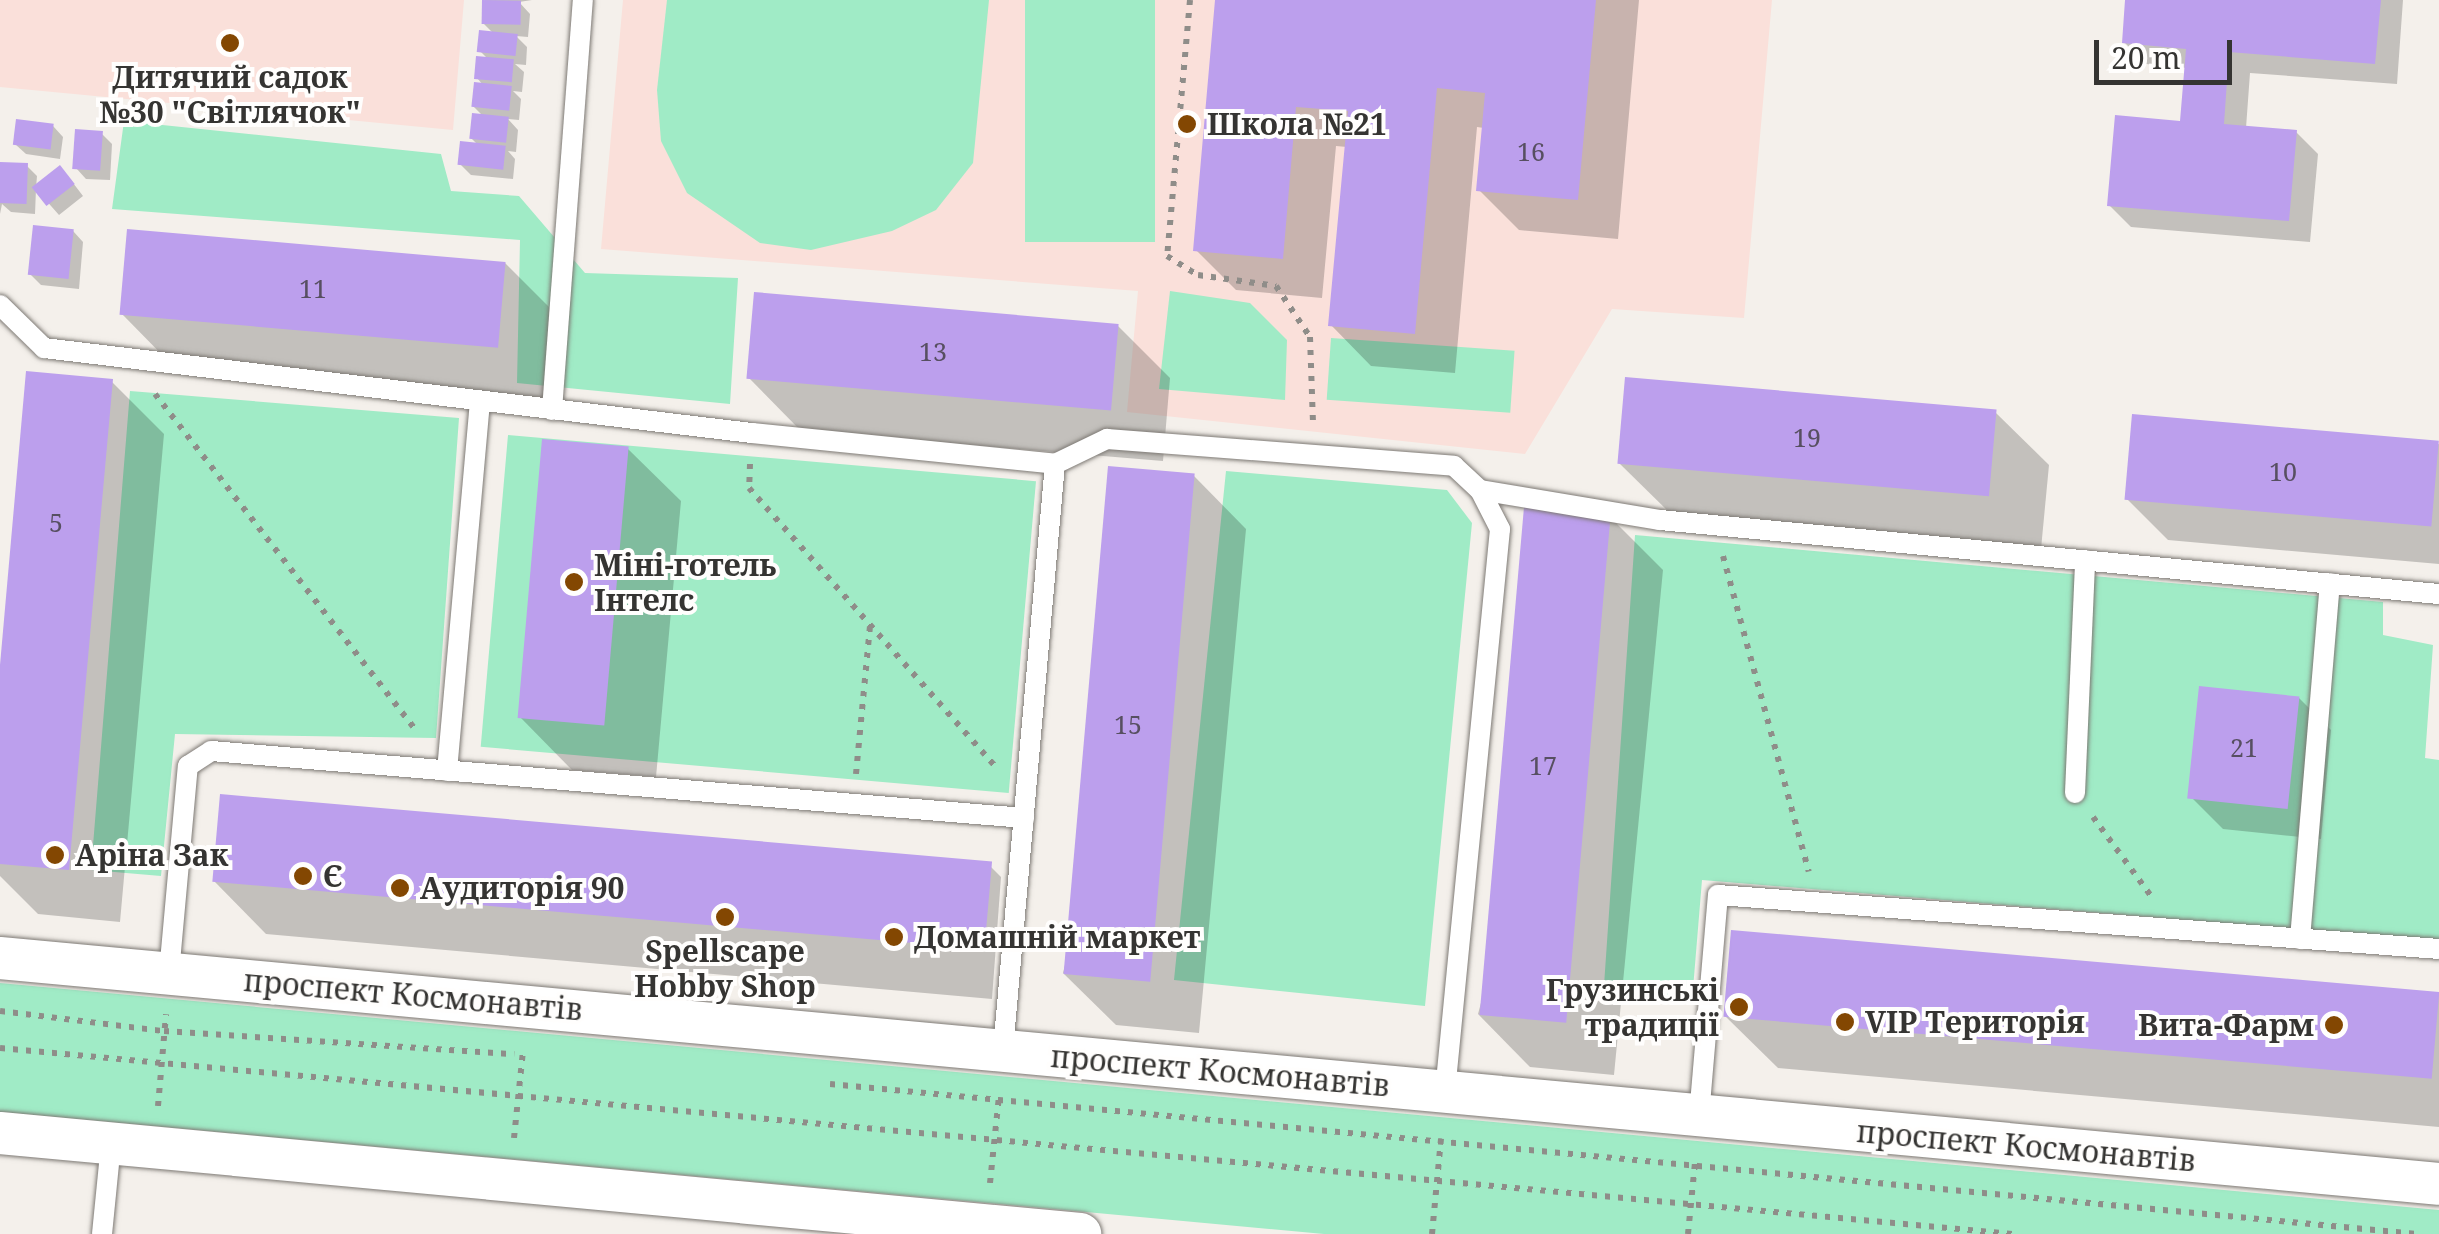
<!DOCTYPE html>
<html>
<head>
<meta charset="utf-8">
<style>
	body { margin:0 }
	#map { position:relative; width:2439px; height:1234px; overflow:hidden; background:#f4f0eb; font-family:"Noto Serif",serif }
	div>[style] { position:absolute }
	.education>* { inset:0; background:#fae0da }
	.green>* { inset:0; background:#a0ebc6; transform-origin:0 0 }
	.shadow>* { inset:0; background:#0003 }
	.building>* { inset:0; background:#bc9fed; transform-origin:0 0 }
	.path>* { height:6px; margin-top:-3px; transform-origin:0; background:repeating-linear-gradient(90deg,#8f8d89 0 5px,transparent 0 13px) }
	.roads { filter:drop-shadow(0 0 2px #7d7974) drop-shadow(0 0 2px #7d7974) }
	.lane>* { height:20px; margin:-10px; padding:0 10px; transform-origin:10px; border-radius:10px; background:#fff }
	.street>* { height:42px; margin:-21px; padding:0 21px; transform-origin:21px; border-radius:21px; background:#fff }
	.dots>* { width:28px; height:28px; translate:-50% -50%; box-sizing:border-box; border:5px solid #fffefd; border-radius:50% }
	span { translate:-50% -50%; white-space:nowrap; text-align:center; line-height:1.15; -webkit-text-stroke:8px #fffefd; paint-order:stroke }
	.number-label { font-size:25px; color:#574f61 }
	.number-label span { -webkit-text-stroke-width:0 }
	.poi-label { font-size:30px; color:#353432; font-weight:700 }
	.left { translate:0 -50%; text-align:left }
	.right { translate:-100% -50%; text-align:right }
	.street-label { font-size:30px; color:#353432 }
	.scale { position:absolute; left:2094px; top:40px; width:138px; height:45px; box-sizing:border-box; border:5px solid #353432; border-top:0; padding-left:12px; font-size:30px; line-height:35px; white-space:nowrap; color:#353432; -webkit-text-stroke:8px #fffefd; paint-order:stroke }
</style>
</head>
<body>
<div id="map">
	<div class="education">
		<div style="clip-path:polygon(0 0,464px 0,453px 130px,0 87px)"></div>
		<div style="clip-path:polygon(623px 0,1772px 0,1744px 318px,1612px 309px,1525px 454px,1127px 412px,1138px 291px,601px 249px)"></div>
	</div>
	<div class="green">
		<div style="clip-path:polygon(667px 0,989px 0,973px 163px,936px 210px,892px 231px,811px 250px,760px 243px,687px 193px,661px 141px,657px 90px)"></div>
		<div style="left:1025px;top:0;width:130px;height:242px"></div>
		<div style="clip-path:polygon(124px 121px,441px 154px,451px 191px,519px 196px,585px 273px,738px 278px,730px 404px,517px 383px,520px 240px,112px 209px)"></div>
		<div style="clip-path:polygon(1170px 291px,1250px 303px,1287px 340px,1285px 400px,1159px 389px)"></div>
		<div style="left:1331px;top:338px;width:184px;height:62px;rotate:4deg"></div>
		<div style="clip-path:polygon(130px 391px,459px 418px,436px 738px,175px 734px,161px 876px,91px 870px)"></div>
		<div style="left:508px;top:435px;width:530px;height:313px;rotate:5deg"></div>
		<div style="clip-path:polygon(1226px 471px,1447px 490px,1472px 523px,1425px 1006px,1174px 980px)"></div>
		<div style="clip-path:polygon(1635px 535px,2383px 602px,2383px 635px,2433px 645px,2425px 758px,2439px 760px,2439px 941px,1702px 880px,1692px 1001px,1603px 1000px)"></div>
		<div style="clip-path:polygon(0 983px,2439px 1210px,2439px 1234px,1324px 1234px,0 1112px)"></div>
	</div>
	<div class="shadow">
		<div style="clip-path:polygon(485px 0,532px 0,519px 2px,530px 14px,528px 37px,516px 36px,527px 47px,526px 65px,515px 64px,524px 72px,522px 92px,513px 91px,521px 99px,519px 120px,508px 119px,518px 130px,516px 152px,508px 151px,515px 159px,513px 179px,471px 175px,461px 165px,479px 146px,471px 138px,484px 117px,473px 106px,484px 86px,477px 78px,489px 60px,480px 51px,494px 34px,483px 23px)"></div>
		<div style="clip-path:polygon(1218px 0,1639px 0,1618px 239px,1519px 230px,1479px 190px,1484px 128px,1477px 127px,1455px 373px,1371px 366px,1331px 325px,1347px 147px,1336px 146px,1322px 298px,1236px 290px,1196px 250px)"></div>
		<div style="clip-path:polygon(2128px 0,2403px 0,2397px 84px,2250px 73px,2246px 128px,2296px 132px,2318px 154px,2310px 242px,2131px 227px,2109px 205px,2182px 123px,2187px 68px,2146px 64px,2124px 42px)"></div>
		<div style="clip-path:polygon(53px 126px,63px 137px,60px 159px,26px 154px,15px 144px)"></div>
		<div style="clip-path:polygon(101px 133px,112px 144px,110px 180px,86px 179px,76px 168px)"></div>
		<div style="clip-path:polygon(26px 165px,37px 176px,36px 188px,70px 179px,83px 196px,59px 215px,36px 189px,35px 214px,11px 212px,2px 204px,0 214px,0 173px)"></div>
		<div style="clip-path:polygon(73px 231px,83px 242px,79px 289px,41px 285px,30px 274px)"></div>
		<div style="clip-path:polygon(505px 263px,558px 316px,550px 399px,174px 367px,122px 314px)"></div>
		<div style="clip-path:polygon(1118px 326px,1170px 378px,1163px 461px,801px 431px,749px 378px)"></div>
		<div style="clip-path:polygon(112px 382px,164px 434px,120px 922px,38px 914px,0 876px,0 694px)"></div>
		<div style="clip-path:polygon(1996px 413px,2049px 465px,2041px 549px,1672px 515px,1619px 463px)"></div>
		<div style="clip-path:polygon(2439px 444px,2439px 564px,2168px 540px,2127px 499px)"></div>
		<div style="clip-path:polygon(628px 449px,681px 501px,656px 777px,572px 770px,520px 717px)"></div>
		<div style="clip-path:polygon(1194px 476px,1246px 529px,1199px 1033px,1116px 1025px,1063px 973px)"></div>
		<div style="clip-path:polygon(1610px 517px,1663px 570px,1614px 1075px,1530px 1067px,1478px 1014px)"></div>
		<div style="clip-path:polygon(2299px 698px,2331px 730px,2321px 839px,2223px 829px,2191px 797px)"></div>
		<div style="clip-path:polygon(991px 867px,1001px 877px,992px 999px,266px 934px,214px 881px)"></div>
		<div style="clip-path:polygon(2439px 996px,2439px 1127px,1778px 1068px,1725px 1016px)"></div>
	</div>
	<div class="building">
		<div style="left:482px;top:0;width:39px;height:24px;rotate:1deg"></div>
		<div style="clip-path:polygon(1215px 0,1596px 0,1578px 200px,1476px 191px,1485px 93px,1437px 88px,1415px 334px,1328px 326px,1348px 111px,1296px 107px,1283px 259px,1193px 251px)"></div>
		<div style="clip-path:polygon(2125px 0,2381px 0,2375px 64px,2229px 52px,2224px 124px,2297px 130px,2289px 221px,2107px 206px,2115px 115px,2180px 121px,2186px 49px,2122px 43px)"></div>
		<div style="left:479px;top:30px;width:39px;height:22px;rotate:6deg"></div>
		<div style="left:476px;top:56px;width:38px;height:23px;rotate:5deg"></div>
		<div style="left:474px;top:82px;width:38px;height:25px;rotate:6deg"></div>
		<div style="left:472px;top:113px;width:37px;height:26px;rotate:6deg"></div>
		<div style="left:16px;top:119px;width:38px;height:26px;rotate:7deg"></div>
		<div style="left:75px;top:129px;width:28px;height:40px;rotate:4deg"></div>
		<div style="left:460px;top:141px;width:46px;height:24px;rotate:6deg"></div>
		<div style="left:0;top:162px;width:28px;height:41px;rotate:2deg"></div>
		<div style="left:60px;top:165px;width:24px;height:36px;rotate:52deg"></div>
		<div style="left:33px;top:225px;width:41px;height:50px;rotate:6deg"></div>
		<div style="left:127px;top:229px;width:380px;height:86px;rotate:5deg"></div>
		<div style="left:754px;top:292px;width:366px;height:87px;rotate:5deg"></div>
		<div style="clip-path:polygon(26px 371px,113px 379px,69px 870px,0 864px,0 665px)"></div>
		<div style="left:1625px;top:377px;width:373px;height:87px;rotate:5deg"></div>
		<div style="left:2132px;top:414px;width:308px;height:86px;rotate:5deg"></div>
		<div style="left:542px;top:439px;width:87px;height:280px;rotate:5deg"></div>
		<div style="left:1108px;top:466px;width:87px;height:510px;rotate:5deg"></div>
		<div style="left:1524px;top:507px;width:87px;height:510px;rotate:5deg"></div>
		<div style="left:2199px;top:686px;width:101px;height:113px;rotate:6deg"></div>
		<div style="left:220px;top:794px;width:775px;height:88px;rotate:5deg"></div>
		<div style="left:1731px;top:930px;width:711px;height:87px;rotate:5deg"></div>
	</div>
	<div class="path">
		<div style="left:1190px;top:0;width:257px;rotate:95.1deg"></div>
		<div style="left:1167px;top:256px;width:36px;rotate:32deg"></div>
		<div style="left:1198px;top:275px;width:79px;rotate:8deg"></div>
		<div style="left:1276px;top:286px;width:61px;rotate:56.3deg"></div>
		<div style="left:1310px;top:337px;width:87px;rotate:88deg"></div>
		<div style="left:155px;top:394px;width:428px;rotate:52.2deg"></div>
		<div style="left:750px;top:464px;width:24px;rotate:92deg"></div>
		<div style="left:749px;top:488px;width:373px;rotate:48.5deg"></div>
		<div style="left:1723px;top:556px;width:327px;rotate:74.8deg"></div>
		<div style="left:856px;top:774px;width:148px;rotate:-84.6deg"></div>
		<div style="left:2093px;top:817px;width:98px;rotate:53.7deg"></div>
		<div style="left:0;top:1011px;width:165px;rotate:7deg"></div>
		<div style="left:164px;top:1031px;width:351px;rotate:3.8deg"></div>
		<div style="left:0;top:1048px;width:2021px;rotate:5.28deg"></div>
		<div style="left:830px;top:1084px;width:1594px;rotate:5.4deg"></div>
		<div style="left:158px;top:1106px;width:92px;rotate:-85deg"></div>
		<div style="left:514px;top:1138px;width:87px;rotate:-84.1deg"></div>
		<div style="left:990px;top:1183px;width:87px;rotate:-84.1deg"></div>
		<div style="left:1432px;top:1234px;width:96px;rotate:-84.6deg"></div>
		<div style="left:1688px;top:1234px;width:72px;rotate:-84.4deg"></div>
	</div>
	<div class="roads">
		<div class="lane">
			<div style="left:0;top:305px;width:62px;rotate:44.3deg"></div>
			<div style="left:44px;top:348px;width:713px;rotate:6.85deg"></div>
			<div style="left:752px;top:433px;width:305px;rotate:5.8deg"></div>
			<div style="left:1055px;top:464px;width:58px;rotate:-25.7deg"></div>
			<div style="left:1107px;top:439px;width:348px;rotate:4.4deg"></div>
			<div style="left:1454px;top:466px;width:35px;rotate:43deg"></div>
			<div style="left:1480px;top:490px;width:44px;rotate:62.9deg"></div>
			<div style="left:1500px;top:529px;width:566px;rotate:95.58deg"></div>
			<div style="left:552px;top:410px;width:411px;rotate:-85.7deg"></div>
			<div style="left:1480px;top:490px;width:182px;rotate:9.5deg"></div>
			<div style="left:1660px;top:520px;width:783px;rotate:5.43deg"></div>
			<div style="left:447px;top:771px;width:370px;rotate:-84.9deg"></div>
			<div style="left:2075px;top:793px;width:233px;rotate:-87.5deg"></div>
			<div style="left:2300px;top:939px;width:357px;rotate:-85.2deg"></div>
			<div style="left:169px;top:973px;width:208px;rotate:-84.8deg"></div>
			<div style="left:188px;top:766px;width:27px;rotate:-33deg"></div>
			<div style="left:211px;top:751px;width:816px;rotate:4.71deg"></div>
			<div style="left:1003px;top:1050px;width:588px;rotate:-84.93deg"></div>
			<div style="left:1699px;top:1116px;width:222px;rotate:-85.1deg"></div>
			<div style="left:1718px;top:895px;width:723px;rotate:4.28deg"></div>
			<div style="left:102px;top:1234px;width:90px;rotate:-84.3deg"></div>
		</div>
		<div class="street">
			<div style="left:0;top:958px;width:2449px;rotate:5.29deg"></div>
			<div style="left:0;top:1133px;width:1085px;rotate:5.34deg"></div>
		</div>
	</div>
	<div class="dots">
		<div style="left:230px;top:43px;background:#834702"></div>
		<div style="left:1187px;top:124px;background:#834702"></div>
		<div style="left:574px;top:582px;background:#834702"></div>
		<div style="left:55px;top:855px;background:#834702"></div>
		<div style="left:303px;top:876px;background:#834702"></div>
		<div style="left:400px;top:888px;background:#834702"></div>
		<div style="left:725px;top:917px;background:#834702"></div>
		<div style="left:894px;top:937px;background:#834702"></div>
		<div style="left:1739px;top:1007px;background:#834702"></div>
		<div style="left:1845px;top:1022px;background:#834702"></div>
		<div style="left:2334px;top:1025px;background:#834702"></div>
	</div>
	<div class="number-label">
		<span style="left:1531px;top:151px">16</span>
		<span style="left:313px;top:288px">11</span>
		<span style="left:933px;top:351px">13</span>
		<span style="left:1807px;top:437px">19</span>
		<span style="left:2283px;top:471px">10</span>
		<span style="left:56px;top:522px">5</span>
		<span style="left:1128px;top:724px">15</span>
		<span style="left:2244px;top:747px">21</span>
		<span style="left:1543px;top:765px">17</span>
	</div>
	<div class="poi-label">
		<span style="left:230px;top:94px">Дитячий садок<br>№30 "Світлячок"</span>
		<span class="left" style="left:1207px;top:124px">Школа №21</span>
		<span class="left" style="left:594px;top:582px">Міні-готель<br>Інтелс</span>
		<span class="left" style="left:75px;top:855px">Аріна Зак</span>
		<span class="left" style="left:323px;top:876px">Є</span>
		<span class="left" style="left:420px;top:888px">Аудиторія 90</span>
		<span class="left" style="left:914px;top:937px">Домашній маркет</span>
		<span style="left:725px;top:968px">Spellscape<br>Hobby Shop</span>
		<span class="right" style="left:1719px;top:1007px">Грузинські<br>традиції</span>
		<span class="left" style="left:1865px;top:1022px">VIP Територія</span>
		<span class="right" style="left:2314px;top:1025px">Вита-Фарм</span>
	</div>
	<div class="street-label">
		<span style="left:413px;top:995px;rotate:5deg">проспект Космонавтів</span>
		<span style="left:1220px;top:1071px;rotate:5deg">проспект Космонавтів</span>
		<span style="left:2026px;top:1146px;rotate:5deg">проспект Космонавтів</span>
	</div>
	<div class="scale">20 m</div>
</div>
</body>
</html>
